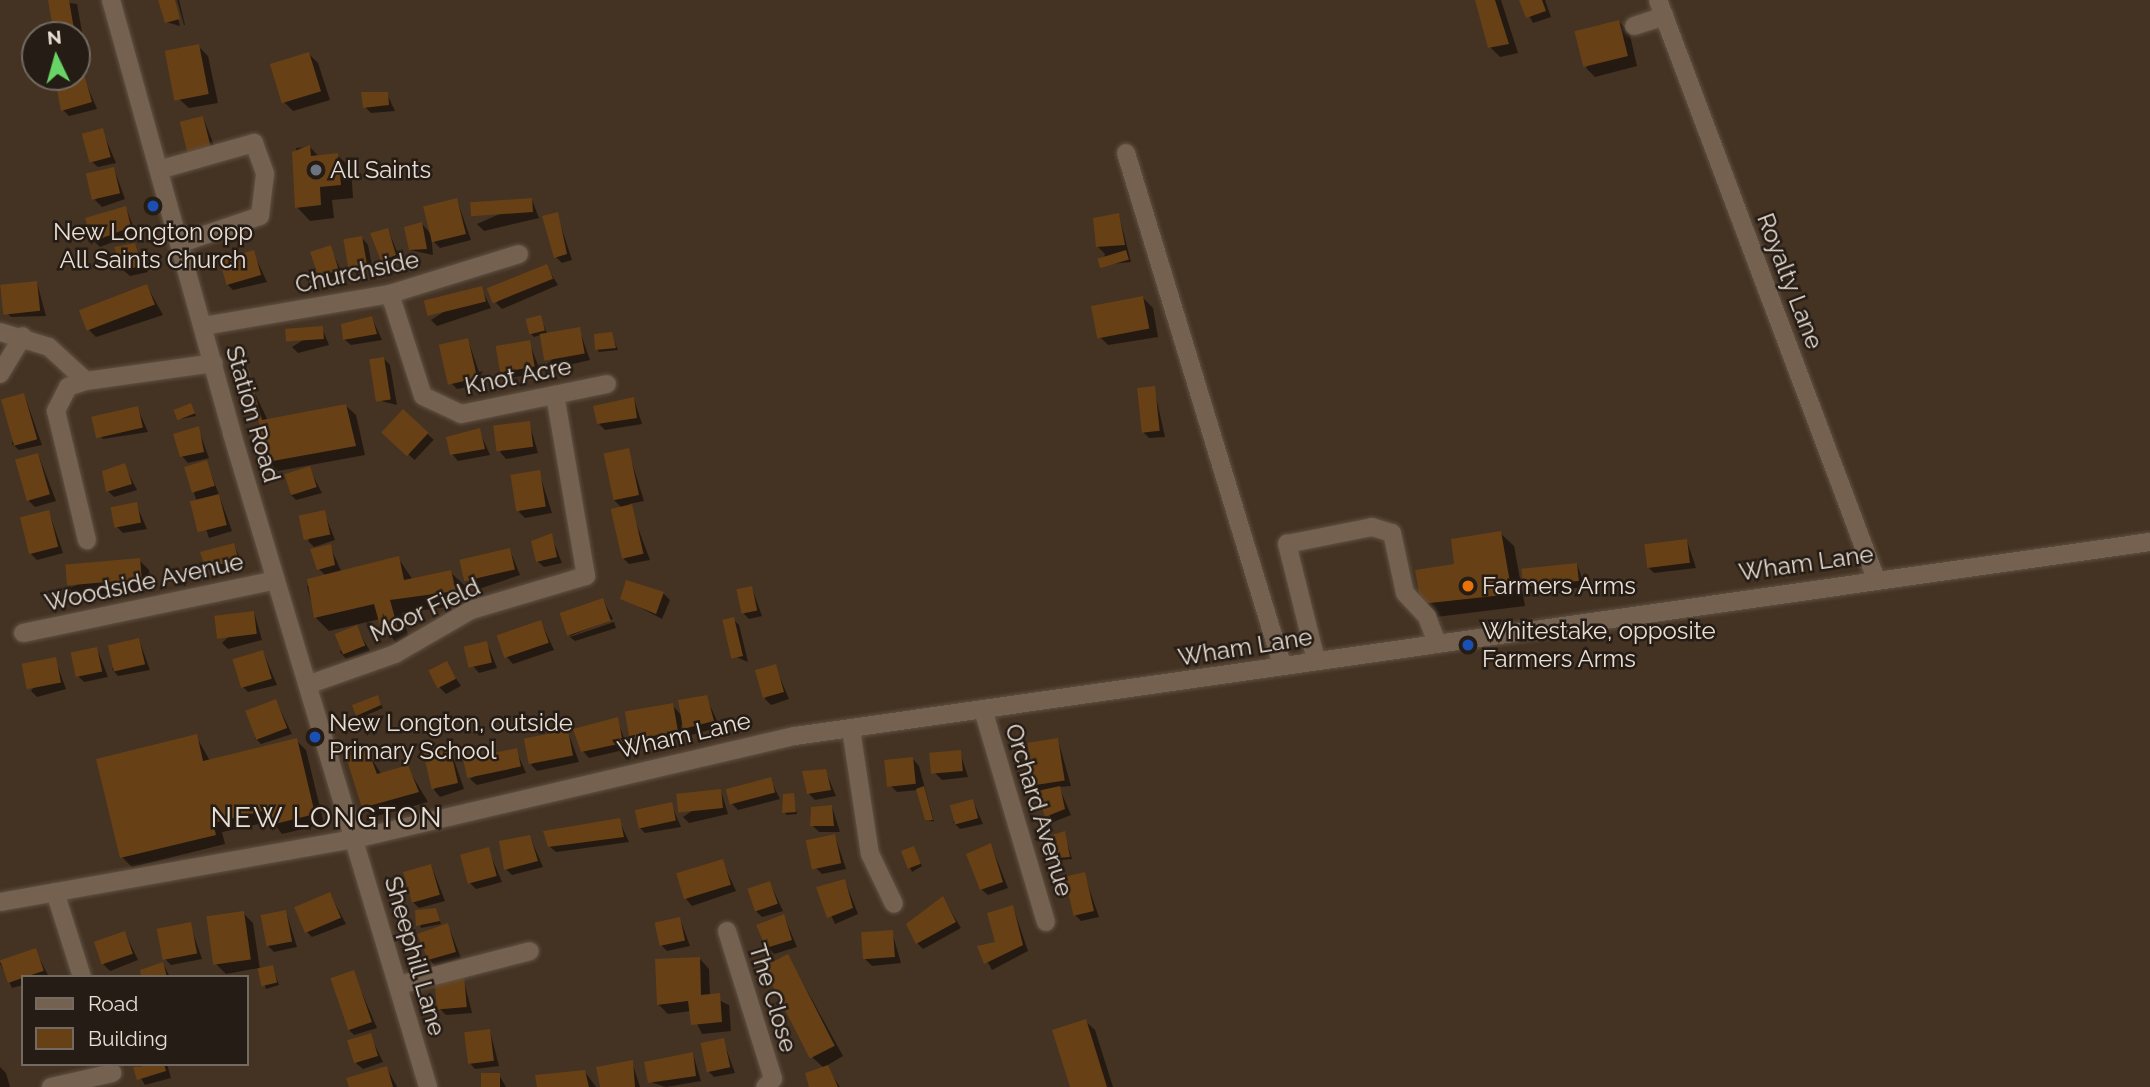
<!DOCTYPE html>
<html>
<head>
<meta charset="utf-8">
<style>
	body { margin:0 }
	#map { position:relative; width:2150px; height:1087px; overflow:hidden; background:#443222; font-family:Raleway,sans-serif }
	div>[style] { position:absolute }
	.shadow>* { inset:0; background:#0007; transform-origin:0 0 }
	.building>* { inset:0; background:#674016; transform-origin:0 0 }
	.roads { filter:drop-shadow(0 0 2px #5f5143) drop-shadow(0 0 2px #5f5143) }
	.minor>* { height:18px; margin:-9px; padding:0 9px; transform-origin:9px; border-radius:9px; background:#74614f }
	.dots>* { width:19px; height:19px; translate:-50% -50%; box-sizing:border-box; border:4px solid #241c15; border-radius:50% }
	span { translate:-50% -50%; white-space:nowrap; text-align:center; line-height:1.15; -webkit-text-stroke:5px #241c15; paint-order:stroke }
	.poi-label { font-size:24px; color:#e9ded4 }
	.left { translate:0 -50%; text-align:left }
	.street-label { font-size:24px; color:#e9ded4 }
	.quarter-label { font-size:28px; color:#e9ded4; letter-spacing:2px }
	.legend { position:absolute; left:21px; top:975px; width:228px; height:91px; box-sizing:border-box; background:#241c15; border:2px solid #736a61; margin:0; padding:9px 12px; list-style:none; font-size:21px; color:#e9ded4 }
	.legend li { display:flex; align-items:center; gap:14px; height:35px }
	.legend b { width:35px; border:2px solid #736a61 }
	.north { position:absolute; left:21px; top:21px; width:70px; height:70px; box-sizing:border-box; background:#241c15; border:2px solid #736a61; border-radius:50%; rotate:355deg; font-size:19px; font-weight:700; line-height:28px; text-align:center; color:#e9ded4 }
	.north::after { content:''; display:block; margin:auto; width:24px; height:32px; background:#68d465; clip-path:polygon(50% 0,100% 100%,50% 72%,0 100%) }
</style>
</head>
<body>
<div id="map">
	<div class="shadow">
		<div style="clip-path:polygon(49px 0,77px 4px,89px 70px,77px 73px,77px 35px,56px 35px)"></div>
		<div style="clip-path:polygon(160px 0,173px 0,180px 26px,166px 22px)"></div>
		<div style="clip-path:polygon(177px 0,179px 0,185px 25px,184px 25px)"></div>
		<div style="clip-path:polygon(1477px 0,1501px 0,1518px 53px,1500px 57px,1490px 47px)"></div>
		<div style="clip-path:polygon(1521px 0,1545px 0,1551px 17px,1533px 23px)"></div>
		<div style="clip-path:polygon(1619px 22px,1629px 31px,1637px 66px,1595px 77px,1586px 68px)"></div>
		<div style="clip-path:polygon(198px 46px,208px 56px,218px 103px,189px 108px,179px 99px)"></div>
		<div style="clip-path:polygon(309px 54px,318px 63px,330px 100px,293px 111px,284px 102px)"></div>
		<div style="clip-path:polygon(83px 76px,97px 109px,69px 116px,63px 110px)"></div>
		<div style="clip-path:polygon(387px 94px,395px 111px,371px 113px,365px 107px)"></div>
		<div style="clip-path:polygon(203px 117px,217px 153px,193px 157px,187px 151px)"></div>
		<div style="clip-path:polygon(102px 130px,116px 163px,98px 167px,91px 161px)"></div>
		<div style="clip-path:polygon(310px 147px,319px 157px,337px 155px,351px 168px,353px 198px,332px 200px,334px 218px,310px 221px,297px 207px,296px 148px)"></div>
		<div style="clip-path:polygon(114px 169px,125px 199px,102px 207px,95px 200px)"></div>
		<div style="clip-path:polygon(457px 200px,471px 240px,440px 248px,434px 242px)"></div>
		<div style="clip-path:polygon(532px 200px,539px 218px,484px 231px,477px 224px)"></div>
		<div style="clip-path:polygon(126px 208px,136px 233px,100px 247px,94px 241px)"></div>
		<div style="clip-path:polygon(557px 214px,572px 260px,562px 263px,556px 257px)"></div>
		<div style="clip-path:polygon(1119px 215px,1131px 262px,1102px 265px,1105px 254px,1098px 247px)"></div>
		<div style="clip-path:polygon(422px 224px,431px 234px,433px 255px,410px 250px)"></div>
		<div style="clip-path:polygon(388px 230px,401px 261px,388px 266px,382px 260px)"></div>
		<div style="clip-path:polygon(362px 238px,368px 245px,373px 271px,351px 266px)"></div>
		<div style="clip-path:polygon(135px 244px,148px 272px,130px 276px,123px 270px)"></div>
		<div style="clip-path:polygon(330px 247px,344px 277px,326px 281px,319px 274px)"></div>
		<div style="clip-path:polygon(253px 252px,267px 282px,233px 290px,227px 284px)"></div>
		<div style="clip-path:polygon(546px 266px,558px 285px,502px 309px,496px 303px)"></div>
		<div style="clip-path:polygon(37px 283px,46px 316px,11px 317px,5px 311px)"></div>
		<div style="clip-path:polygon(147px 286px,163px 315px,96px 337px,86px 327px)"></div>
		<div style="clip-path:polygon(481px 288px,491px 308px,437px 326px,431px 320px)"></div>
		<div style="clip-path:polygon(1143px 298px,1153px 308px,1158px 337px,1108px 345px,1098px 335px)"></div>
		<div style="clip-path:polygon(540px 317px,547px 333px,534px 337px,531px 334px)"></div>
		<div style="clip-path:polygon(372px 318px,382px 340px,351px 345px,344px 339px)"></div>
		<div style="clip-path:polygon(322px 328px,329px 345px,298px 353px,292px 347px)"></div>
		<div style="clip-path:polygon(579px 329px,590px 360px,556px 368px,550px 362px)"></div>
		<div style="clip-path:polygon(611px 334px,618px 350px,599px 352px,597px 349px)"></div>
		<div style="clip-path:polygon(468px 340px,483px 384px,457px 389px,450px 382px)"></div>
		<div style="clip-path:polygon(529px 342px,541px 373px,509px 378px,503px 372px)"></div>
		<div style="clip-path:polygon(384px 359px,390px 365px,397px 405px,377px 400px)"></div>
		<div style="clip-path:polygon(1154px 388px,1165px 437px,1149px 438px,1143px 432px)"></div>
		<div style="clip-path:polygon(253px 389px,268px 421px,346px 406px,356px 415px,365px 455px,278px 471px,268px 461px)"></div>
		<div style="clip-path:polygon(24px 394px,42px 445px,19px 450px,12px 444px)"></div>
		<div style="clip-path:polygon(634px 399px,642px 424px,605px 430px,599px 424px)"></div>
		<div style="clip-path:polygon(191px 405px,196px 416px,181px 419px,178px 417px)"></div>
		<div style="clip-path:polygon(137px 407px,148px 432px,103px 439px,97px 433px)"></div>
		<div style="left:403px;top:411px;width:42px;height:28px;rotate:43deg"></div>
		<div style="clip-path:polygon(529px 422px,538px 453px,506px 459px,500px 452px)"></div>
		<div style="clip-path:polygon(198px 428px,209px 458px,188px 463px,182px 456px)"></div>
		<div style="clip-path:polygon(479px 430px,490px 455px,458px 461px,452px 454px)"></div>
		<div style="clip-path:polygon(628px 450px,644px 501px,629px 504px,650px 560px,629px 564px,623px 558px,622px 508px,614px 500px)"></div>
		<div style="clip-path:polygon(38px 454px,56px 501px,35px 507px,29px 501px)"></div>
		<div style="clip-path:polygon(207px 462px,232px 531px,209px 538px,194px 493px)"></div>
		<div style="clip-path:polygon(124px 465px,137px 490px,114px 497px,108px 491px)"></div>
		<div style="clip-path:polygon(309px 468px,322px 493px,296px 500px,290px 494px)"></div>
		<div style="clip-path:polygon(539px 472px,552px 513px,525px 518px,519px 512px)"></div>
		<div style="clip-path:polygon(136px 504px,147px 529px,123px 533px,117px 527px)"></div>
		<div style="clip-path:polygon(49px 512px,63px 553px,37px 560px,31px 554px)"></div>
		<div style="clip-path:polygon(324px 512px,335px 540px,314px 547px,308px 541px)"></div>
		<div style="clip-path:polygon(1500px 533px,1514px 546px,1525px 606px,1436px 617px,1423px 603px,1456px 565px)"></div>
		<div style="clip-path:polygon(551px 535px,562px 563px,544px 567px,537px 561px)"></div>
		<div style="clip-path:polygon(1687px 541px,1696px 568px,1654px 573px,1648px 567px)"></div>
		<div style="clip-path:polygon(234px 545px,244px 567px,212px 573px,206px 566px)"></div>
		<div style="clip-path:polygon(330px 546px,341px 571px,325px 575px,319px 569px)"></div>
		<div style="clip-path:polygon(510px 550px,520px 575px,476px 590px,470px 583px,463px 565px)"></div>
		<div style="clip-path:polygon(398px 558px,413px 580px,450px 572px,464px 585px,468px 604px,402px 613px,410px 642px,397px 645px,380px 619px,329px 631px,315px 617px,307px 586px)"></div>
		<div style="clip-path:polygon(139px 560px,149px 570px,151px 588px,79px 598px,69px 588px)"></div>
		<div style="clip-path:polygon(1577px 564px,1585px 587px,1531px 593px,1524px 587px)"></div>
		<div style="clip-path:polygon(752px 588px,762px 616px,749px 619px,743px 613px)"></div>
		<div style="clip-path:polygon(663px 593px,670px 600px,662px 619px,622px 598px)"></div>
		<div style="clip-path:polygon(603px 600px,613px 619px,570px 636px,562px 614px)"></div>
		<div style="clip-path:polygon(254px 612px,262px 640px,228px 649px,222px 643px)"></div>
		<div style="clip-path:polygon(733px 619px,739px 625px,748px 662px,734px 656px)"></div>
		<div style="clip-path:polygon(541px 622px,554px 650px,513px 664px,507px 657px)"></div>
		<div style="clip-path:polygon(614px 622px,616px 628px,575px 641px,570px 637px)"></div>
		<div style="clip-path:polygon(356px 627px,370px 651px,346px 659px,340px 652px)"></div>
		<div style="clip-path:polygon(139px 640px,150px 670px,118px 676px,112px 669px)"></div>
		<div style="clip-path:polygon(487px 643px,497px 668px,479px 673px,473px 666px)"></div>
		<div style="clip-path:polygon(97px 649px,108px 677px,84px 682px,78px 676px)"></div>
		<div style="clip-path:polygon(263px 652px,277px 685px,248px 692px,242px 686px)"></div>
		<div style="clip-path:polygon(55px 659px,66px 689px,37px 697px,31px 691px)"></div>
		<div style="clip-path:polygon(446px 663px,461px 686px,446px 694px,440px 688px)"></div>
		<div style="clip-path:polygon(775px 666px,789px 699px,771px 705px,765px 699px)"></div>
		<div style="clip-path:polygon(377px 697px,383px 708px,360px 718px,357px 715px)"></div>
		<div style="clip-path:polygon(706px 697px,720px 727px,691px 735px,681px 724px,683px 738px,639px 745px,632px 739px,672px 705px,682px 716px)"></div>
		<div style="clip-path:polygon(276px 701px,292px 734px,261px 744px,255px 738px)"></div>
		<div style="clip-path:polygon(617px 719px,628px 749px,589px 758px,583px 751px)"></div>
		<div style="clip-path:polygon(568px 732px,579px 762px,537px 771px,531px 765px)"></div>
		<div style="clip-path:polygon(196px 736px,210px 761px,296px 740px,306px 750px,324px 824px,282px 834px,272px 821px,222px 832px,225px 844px,132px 867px,122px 857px)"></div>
		<div style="clip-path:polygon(1058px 740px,1071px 786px,1059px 787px,1071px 815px,1053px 822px,1032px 782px)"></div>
		<div style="clip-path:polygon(449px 746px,464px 789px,440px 797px,434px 790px)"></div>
		<div style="clip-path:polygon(516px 750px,526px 773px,477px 785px,470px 779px)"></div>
		<div style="clip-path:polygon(367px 752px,382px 775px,407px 767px,428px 802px,373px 817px,363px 807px)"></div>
		<div style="clip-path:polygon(960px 752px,968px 777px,942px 780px,935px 773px)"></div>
		<div style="clip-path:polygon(913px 759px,919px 766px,934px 822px,926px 819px,918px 790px,897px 792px,891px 786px)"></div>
		<div style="clip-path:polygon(825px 770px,836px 796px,815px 800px,809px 794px)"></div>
		<div style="clip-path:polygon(770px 779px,780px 799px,738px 810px,732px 804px)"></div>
		<div style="clip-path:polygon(721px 791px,728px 814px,689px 823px,683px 817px)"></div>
		<div style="clip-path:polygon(793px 795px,797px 814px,787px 815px,784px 812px)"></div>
		<div style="clip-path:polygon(973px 801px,983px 824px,960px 829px,953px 822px)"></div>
		<div style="clip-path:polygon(671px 804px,681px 827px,645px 833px,638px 826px)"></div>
		<div style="clip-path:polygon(832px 807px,840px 832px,819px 832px,812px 825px)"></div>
		<div style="clip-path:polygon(619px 820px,629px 842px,556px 852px,549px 846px)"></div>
		<div style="clip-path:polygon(1064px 833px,1072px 859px,1061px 860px,1059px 857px)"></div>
		<div style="clip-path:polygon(835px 836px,846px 869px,822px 874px,816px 868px)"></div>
		<div style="clip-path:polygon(530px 837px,543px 867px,512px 875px,506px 869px)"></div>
		<div style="clip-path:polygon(991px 845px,1008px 888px,988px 895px,981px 889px)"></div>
		<div style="clip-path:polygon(913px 848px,922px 866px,912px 872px,903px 851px)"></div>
		<div style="clip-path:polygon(488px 849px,502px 882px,476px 889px,470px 883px)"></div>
		<div style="clip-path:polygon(722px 861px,736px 891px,692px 906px,686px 899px)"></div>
		<div style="clip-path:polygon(431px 865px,445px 901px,419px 908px,413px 902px)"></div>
		<div style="clip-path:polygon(1084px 874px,1099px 917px,1081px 921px,1075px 915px)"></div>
		<div style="clip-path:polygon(845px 881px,858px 914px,835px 924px,819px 888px)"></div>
		<div style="clip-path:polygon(770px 883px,783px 911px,762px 917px,756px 911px)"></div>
		<div style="clip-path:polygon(330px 894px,346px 924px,312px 937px,306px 931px)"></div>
		<div style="clip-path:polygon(943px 898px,961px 928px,923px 949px,917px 943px)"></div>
		<div style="clip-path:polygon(1013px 907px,1028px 951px,992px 970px,980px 948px,998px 943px)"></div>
		<div style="clip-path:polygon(435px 910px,441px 924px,421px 928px,417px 912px)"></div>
		<div style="clip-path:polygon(286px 912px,297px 947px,274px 952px,268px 946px)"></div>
		<div style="clip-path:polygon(243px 913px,253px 923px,260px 970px,272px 966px,279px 985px,266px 989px,259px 968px,226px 974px,216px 964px)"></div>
		<div style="clip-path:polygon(784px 916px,797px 947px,774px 954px,768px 947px)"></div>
		<div style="clip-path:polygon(680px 919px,690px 946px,667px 951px,660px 944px)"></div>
		<div style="clip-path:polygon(190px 924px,202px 959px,171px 965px,164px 958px)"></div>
		<div style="clip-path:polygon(448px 925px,461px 958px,435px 966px,429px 959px)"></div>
		<div style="clip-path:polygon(892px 932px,901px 963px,872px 966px,865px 959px)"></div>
		<div style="clip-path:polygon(125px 933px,138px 960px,110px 971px,103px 964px)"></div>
		<div style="clip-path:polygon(35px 950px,49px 977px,23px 977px,23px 985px,12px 988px,0 963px)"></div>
		<div style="clip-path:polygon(788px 956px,843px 1056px,826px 1066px,840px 1087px,811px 1087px,824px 1068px,813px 1058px)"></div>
		<div style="clip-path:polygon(700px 959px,709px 969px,710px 996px,729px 1005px,731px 1031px,702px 1034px,691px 1011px,668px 1014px,658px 1004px)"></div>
		<div style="clip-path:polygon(163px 964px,170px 977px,143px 977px)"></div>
		<div style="clip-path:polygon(353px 972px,377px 1028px,354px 1035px,348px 1029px)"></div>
		<div style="clip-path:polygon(463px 977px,472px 1013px,446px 1015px,440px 1009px)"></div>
		<div style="clip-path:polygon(1085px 1021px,1095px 1030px,1113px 1087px,1072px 1087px)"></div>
		<div style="clip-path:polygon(490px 1031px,499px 1066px,475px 1069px,469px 1062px)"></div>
		<div style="clip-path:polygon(370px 1035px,383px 1062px,363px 1069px,356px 1063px)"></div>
		<div style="clip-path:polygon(723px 1040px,735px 1073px,714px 1077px,708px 1071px)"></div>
		<div style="clip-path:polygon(693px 1054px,701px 1081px,666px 1087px,650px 1082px)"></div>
		<div style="clip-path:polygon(632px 1062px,640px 1087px,602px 1087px)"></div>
		<div style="clip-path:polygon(144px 1064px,167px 1064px,171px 1078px,145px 1085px,135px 1068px)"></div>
		<div style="clip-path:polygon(0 1067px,6px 1073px,10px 1087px,0 1087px)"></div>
		<div style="clip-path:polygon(387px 1068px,397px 1087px,351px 1087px)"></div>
		<div style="clip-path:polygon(585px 1072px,596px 1087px,539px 1087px)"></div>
		<div style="clip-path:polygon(499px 1075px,506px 1087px,485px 1087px)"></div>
	</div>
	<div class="building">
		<div style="clip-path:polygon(48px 0,69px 0,75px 35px,54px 35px)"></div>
		<div style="clip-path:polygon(158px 0,175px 0,180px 19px,165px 23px)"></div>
		<div style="clip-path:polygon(1475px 0,1495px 0,1509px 44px,1488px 48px)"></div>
		<div style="clip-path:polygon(1519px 0,1542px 0,1546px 11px,1526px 18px)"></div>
		<div style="left:1619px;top:20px;width:37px;height:46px;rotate:76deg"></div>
		<div style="left:199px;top:44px;width:51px;height:35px;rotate:79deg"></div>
		<div style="left:309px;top:52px;width:41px;height:41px;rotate:73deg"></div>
		<div style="clip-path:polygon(84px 74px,92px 102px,61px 111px,55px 79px)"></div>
		<div style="clip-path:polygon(361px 92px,388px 92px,389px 105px,363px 108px)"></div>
		<div style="left:203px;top:116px;width:32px;height:24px;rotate:76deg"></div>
		<div style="left:103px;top:128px;width:30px;height:22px;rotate:75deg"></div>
		<div style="clip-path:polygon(310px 145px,311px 156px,338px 153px,341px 185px,320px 187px,321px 205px,295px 208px,292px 152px)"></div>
		<div style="left:114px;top:167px;width:27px;height:29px;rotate:77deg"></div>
		<div style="left:457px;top:198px;width:37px;height:35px;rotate:76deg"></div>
		<div style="left:532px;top:198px;width:14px;height:62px;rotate:86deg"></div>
		<div style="clip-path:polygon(126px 206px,131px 227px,92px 242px,85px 218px)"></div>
		<div style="clip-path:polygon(558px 212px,567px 254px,554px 258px,542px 216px)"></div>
		<div style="clip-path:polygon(1119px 213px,1125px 245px,1096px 247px,1093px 218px)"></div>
		<div style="clip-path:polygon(422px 222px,427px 249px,409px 250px,404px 227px)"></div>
		<div style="clip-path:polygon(388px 228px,396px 255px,381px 261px,370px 233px)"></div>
		<div style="left:362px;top:236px;width:29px;height:19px;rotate:80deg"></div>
		<div style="clip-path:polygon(135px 243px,143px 266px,122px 270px,114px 247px)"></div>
		<div style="clip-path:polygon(331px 245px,339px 271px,318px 275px,310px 252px)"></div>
		<div style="left:254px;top:250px;width:26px;height:36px;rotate:74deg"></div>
		<div style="left:1126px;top:250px;width:10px;height:30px;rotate:73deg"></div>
		<div style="left:547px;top:264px;width:16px;height:65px;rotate:68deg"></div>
		<div style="left:37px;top:281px;width:30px;height:37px;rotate:84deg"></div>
		<div style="left:147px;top:284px;width:22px;height:73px;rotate:69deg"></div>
		<div style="left:482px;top:286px;width:16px;height:60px;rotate:76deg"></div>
		<div style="left:1143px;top:296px;width:33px;height:53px;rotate:79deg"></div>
		<div style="left:541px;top:315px;width:16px;height:16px;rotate:76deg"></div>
		<div style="clip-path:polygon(372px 316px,377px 334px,343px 340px,341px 324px)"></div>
		<div style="left:323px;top:326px;width:13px;height:38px;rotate:86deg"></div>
		<div style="left:580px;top:327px;width:27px;height:41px;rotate:80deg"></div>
		<div style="clip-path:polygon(612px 332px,616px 348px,595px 350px,594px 334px)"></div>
		<div style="left:468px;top:338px;width:41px;height:30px;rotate:77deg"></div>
		<div style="left:530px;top:340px;width:27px;height:35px;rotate:80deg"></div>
		<div style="left:384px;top:357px;width:43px;height:15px;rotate:81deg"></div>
		<div style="clip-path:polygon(246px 360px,262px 420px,346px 404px,356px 446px,267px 462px)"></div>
		<div style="left:1155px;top:386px;width:45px;height:18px;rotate:84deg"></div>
		<div style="left:24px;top:393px;width:48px;height:24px;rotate:74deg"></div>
		<div style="clip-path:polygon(634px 397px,637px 418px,597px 424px,593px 406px)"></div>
		<div style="left:191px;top:403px;width:11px;height:19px;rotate:68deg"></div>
		<div style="left:138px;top:406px;width:22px;height:48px;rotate:77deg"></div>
		<div style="left:403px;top:409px;width:35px;height:32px;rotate:43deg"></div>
		<div style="left:530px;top:421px;width:26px;height:37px;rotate:83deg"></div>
		<div style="clip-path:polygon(199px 426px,204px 452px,180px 457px,173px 434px)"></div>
		<div style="clip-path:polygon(480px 428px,485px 449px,450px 455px,446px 437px)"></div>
		<div style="left:629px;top:448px;width:48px;height:26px;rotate:78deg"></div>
		<div style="left:38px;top:453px;width:43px;height:24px;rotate:74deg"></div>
		<div style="left:207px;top:460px;width:27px;height:24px;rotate:73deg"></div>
		<div style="clip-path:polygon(125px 463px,132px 484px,106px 492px,102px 471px)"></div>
		<div style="left:310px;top:466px;width:22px;height:27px;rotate:72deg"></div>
		<div style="left:540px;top:470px;width:37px;height:30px;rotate:81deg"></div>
		<div style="left:219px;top:494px;width:32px;height:30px;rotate:76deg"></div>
		<div style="left:137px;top:502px;width:21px;height:27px;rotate:79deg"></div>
		<div style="left:632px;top:504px;width:51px;height:22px;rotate:77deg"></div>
		<div style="left:49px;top:510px;width:38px;height:30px;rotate:76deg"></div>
		<div style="left:325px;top:510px;width:25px;height:27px;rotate:78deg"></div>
		<div style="clip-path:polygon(1501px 531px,1512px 594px,1421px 604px,1415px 570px,1454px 564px,1451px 539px)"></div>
		<div style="clip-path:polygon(552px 533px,557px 557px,536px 562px,531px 541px)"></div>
		<div style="left:1687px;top:539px;width:24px;height:43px;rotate:83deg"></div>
		<div style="clip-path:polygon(234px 543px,239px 561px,205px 567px,200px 552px)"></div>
		<div style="clip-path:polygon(331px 544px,335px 565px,317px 570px,310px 549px)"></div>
		<div style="left:510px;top:548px;width:22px;height:52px;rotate:77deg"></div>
		<div style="clip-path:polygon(399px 556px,404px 580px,451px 570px,456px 591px,390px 600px,398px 629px,382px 633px,374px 604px,314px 618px,307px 579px)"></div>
		<div style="left:140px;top:558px;width:21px;height:75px;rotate:85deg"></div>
		<div style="left:1577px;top:563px;width:18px;height:56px;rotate:84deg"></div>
		<div style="clip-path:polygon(626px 580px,664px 592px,656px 614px,620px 599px)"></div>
		<div style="left:752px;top:586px;width:25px;height:16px;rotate:78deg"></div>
		<div style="left:603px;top:598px;width:24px;height:46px;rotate:71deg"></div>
		<div style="left:254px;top:611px;width:23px;height:40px;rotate:83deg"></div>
		<div style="left:734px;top:617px;width:40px;height:12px;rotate:77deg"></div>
		<div style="left:541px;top:620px;width:24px;height:47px;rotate:71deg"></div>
		<div style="left:357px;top:625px;width:22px;height:24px;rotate:68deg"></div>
		<div style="left:139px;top:638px;width:27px;height:32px;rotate:77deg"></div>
		<div style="left:487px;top:641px;width:22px;height:24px;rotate:77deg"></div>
		<div style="left:97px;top:647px;width:25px;height:27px;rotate:78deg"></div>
		<div style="left:263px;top:650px;width:30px;height:32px;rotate:73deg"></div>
		<div style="left:56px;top:657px;width:26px;height:35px;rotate:79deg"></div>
		<div style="left:447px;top:661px;width:20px;height:21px;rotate:63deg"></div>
		<div style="left:776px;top:664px;width:29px;height:22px;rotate:74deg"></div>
		<div style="clip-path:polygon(378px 695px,381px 705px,356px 716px,352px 705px)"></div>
		<div style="clip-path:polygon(707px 695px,714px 721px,683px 729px,678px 700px)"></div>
		<div style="left:276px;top:699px;width:31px;height:33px;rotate:69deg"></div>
		<div style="left:673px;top:703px;width:29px;height:49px;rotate:80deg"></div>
		<div style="clip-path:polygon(618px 717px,623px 743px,581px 752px,573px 729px)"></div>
		<div style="left:568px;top:730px;width:26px;height:45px;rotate:79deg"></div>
		<div style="clip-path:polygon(197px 734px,203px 761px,297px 738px,315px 814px,271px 825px,267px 810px,213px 823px,216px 835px,120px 858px,96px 759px)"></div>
		<div style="left:1058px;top:738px;width:43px;height:31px;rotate:81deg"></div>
		<div style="left:449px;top:744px;width:40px;height:27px;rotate:77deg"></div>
		<div style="left:517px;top:748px;width:19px;height:55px;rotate:78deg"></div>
		<div style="clip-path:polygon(368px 750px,377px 774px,408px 765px,419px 792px,362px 808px,346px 757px)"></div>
		<div style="left:961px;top:750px;width:21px;height:32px;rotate:85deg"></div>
		<div style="left:913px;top:757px;width:27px;height:29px;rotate:84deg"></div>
		<div style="clip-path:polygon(826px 769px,831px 790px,807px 794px,802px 771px)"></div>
		<div style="left:771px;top:777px;width:16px;height:47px;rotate:75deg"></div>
		<div style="clip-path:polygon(924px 786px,933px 820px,925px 820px,916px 789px)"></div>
		<div style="clip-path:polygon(1060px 786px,1065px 809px,1045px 817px,1037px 791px)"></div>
		<div style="left:721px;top:789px;width:19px;height:45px;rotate:84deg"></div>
		<div style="clip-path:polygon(794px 793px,796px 812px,782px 813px,783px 794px)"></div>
		<div style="left:973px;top:799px;width:20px;height:24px;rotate:75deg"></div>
		<div style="left:672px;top:802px;width:19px;height:38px;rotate:78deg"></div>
		<div style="clip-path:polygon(832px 805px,834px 826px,810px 826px,811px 807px)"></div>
		<div style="clip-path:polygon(620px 818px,624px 837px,548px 847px,543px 831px)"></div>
		<div style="clip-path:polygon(1065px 831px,1070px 857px,1057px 858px,1052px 835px)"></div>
		<div style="left:835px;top:834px;width:30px;height:30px;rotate:78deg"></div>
		<div style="clip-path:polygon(530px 835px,538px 861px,504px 870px,499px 841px)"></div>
		<div style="clip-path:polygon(991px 843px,1003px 882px,980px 890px,966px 854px)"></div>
		<div style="left:914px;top:846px;width:19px;height:14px;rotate:69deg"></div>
		<div style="left:489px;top:847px;width:30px;height:30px;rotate:75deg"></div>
		<div style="left:723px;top:859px;width:27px;height:49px;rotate:73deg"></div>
		<div style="left:431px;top:864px;width:32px;height:29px;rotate:74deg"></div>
		<div style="left:1085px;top:872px;width:40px;height:21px;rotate:77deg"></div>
		<div style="clip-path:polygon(845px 879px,853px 908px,827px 918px,816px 887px)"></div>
		<div style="left:770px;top:881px;width:24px;height:24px;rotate:71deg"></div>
		<div style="left:330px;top:892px;width:28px;height:39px;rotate:67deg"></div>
		<div style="clip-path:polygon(943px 896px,956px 922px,916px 944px,906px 924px)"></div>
		<div style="clip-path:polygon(1013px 905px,1023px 945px,984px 964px,977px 946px,995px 942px,987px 913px)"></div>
		<div style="clip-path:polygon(436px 908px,440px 921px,416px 926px,415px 910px)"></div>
		<div style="left:286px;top:910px;width:32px;height:26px;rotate:79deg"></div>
		<div style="left:244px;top:911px;width:49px;height:38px;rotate:82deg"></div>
		<div style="clip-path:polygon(784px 914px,792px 940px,766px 948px,756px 925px)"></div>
		<div style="left:680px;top:917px;width:24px;height:26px;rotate:78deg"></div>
		<div style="left:191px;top:922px;width:32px;height:35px;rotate:79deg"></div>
		<div style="clip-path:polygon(448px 923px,456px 952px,428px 960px,417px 934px)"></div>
		<div style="left:893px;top:930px;width:27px;height:32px;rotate:86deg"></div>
		<div style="left:125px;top:931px;width:24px;height:33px;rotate:71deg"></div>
		<div style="left:36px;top:948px;width:24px;height:38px;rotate:71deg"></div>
		<div style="left:788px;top:954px;width:103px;height:28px;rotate:63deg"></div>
		<div style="clip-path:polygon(700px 957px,701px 995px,720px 993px,722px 1022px,691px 1025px,688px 1001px,657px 1005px,655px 959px)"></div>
		<div style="clip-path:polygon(163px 962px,167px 977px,141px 977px,140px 970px)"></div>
		<div style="left:273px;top:965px;width:18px;height:16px;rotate:77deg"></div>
		<div style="left:354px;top:970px;width:55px;height:25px;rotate:71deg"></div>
		<div style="left:464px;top:975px;width:32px;height:30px;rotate:85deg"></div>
		<div style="clip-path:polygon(1086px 1019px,1107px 1087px,1070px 1087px,1052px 1030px)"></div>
		<div style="left:490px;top:1029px;width:32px;height:26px;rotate:83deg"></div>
		<div style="left:371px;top:1033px;width:24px;height:25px;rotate:73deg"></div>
		<div style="left:724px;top:1038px;width:30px;height:24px;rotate:78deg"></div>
		<div style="clip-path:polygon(693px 1052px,696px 1076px,648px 1083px,644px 1062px)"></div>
		<div style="clip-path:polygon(633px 1060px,635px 1087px,600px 1087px,596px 1067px)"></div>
		<div style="clip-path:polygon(164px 1064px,166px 1071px,137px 1080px,133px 1067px)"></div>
		<div style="clip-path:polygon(828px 1065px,838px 1087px,809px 1087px,805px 1073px)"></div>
		<div style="clip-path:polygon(387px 1066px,393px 1087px,349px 1087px,346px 1078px)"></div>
		<div style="clip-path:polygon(585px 1070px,589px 1087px,537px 1087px,535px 1075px)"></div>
		<div style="left:481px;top:1073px;width:19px;height:14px"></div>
	</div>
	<div class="roads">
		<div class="minor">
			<div style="left:111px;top:0;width:451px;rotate:74.4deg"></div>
			<div style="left:232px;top:434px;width:682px;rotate:73.29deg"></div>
			<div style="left:1658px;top:0;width:619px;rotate:69.37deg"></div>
			<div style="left:1634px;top:26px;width:32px;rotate:-18deg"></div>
			<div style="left:1126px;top:153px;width:535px;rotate:73.05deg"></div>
			<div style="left:162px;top:169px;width:96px;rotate:-15.8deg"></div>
			<div style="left:254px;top:143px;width:33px;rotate:70deg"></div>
			<div style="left:265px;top:174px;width:42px;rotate:96.8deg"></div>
			<div style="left:260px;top:216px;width:83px;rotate:161.1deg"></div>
			<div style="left:390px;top:294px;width:107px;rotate:72.1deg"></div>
			<div style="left:423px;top:396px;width:42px;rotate:25.3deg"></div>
			<div style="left:461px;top:414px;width:149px;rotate:-11.6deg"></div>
			<div style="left:203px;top:326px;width:190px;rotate:-9.7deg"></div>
			<div style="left:390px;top:294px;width:135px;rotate:-17.2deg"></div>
			<div style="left:0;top:332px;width:51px;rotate:17deg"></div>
			<div style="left:49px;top:347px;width:50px;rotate:42.6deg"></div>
			<div style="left:86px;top:381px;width:129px;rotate:-8deg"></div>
			<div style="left:0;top:374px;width:44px;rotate:-58.8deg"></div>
			<div style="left:86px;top:381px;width:19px;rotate:162deg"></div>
			<div style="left:68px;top:387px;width:27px;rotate:117deg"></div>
			<div style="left:56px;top:411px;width:133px;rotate:76.5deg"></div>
			<div style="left:23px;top:633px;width:258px;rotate:-11.8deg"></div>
			<div style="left:1316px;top:660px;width:120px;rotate:-104deg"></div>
			<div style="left:1287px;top:544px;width:87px;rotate:-11.3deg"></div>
			<div style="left:1372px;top:527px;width:21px;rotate:17deg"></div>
			<div style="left:1392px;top:533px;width:61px;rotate:77.8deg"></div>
			<div style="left:1405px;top:593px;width:33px;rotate:47deg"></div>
			<div style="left:1427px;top:617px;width:28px;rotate:69deg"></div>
			<div style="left:310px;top:684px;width:90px;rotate:-19.4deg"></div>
			<div style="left:395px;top:654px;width:88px;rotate:-30.1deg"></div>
			<div style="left:471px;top:610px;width:120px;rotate:-16.5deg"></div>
			<div style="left:586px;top:576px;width:184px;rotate:-99.7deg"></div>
			<div style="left:984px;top:713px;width:218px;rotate:73.5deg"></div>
			<div style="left:851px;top:729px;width:126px;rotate:81.4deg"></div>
			<div style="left:870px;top:854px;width:55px;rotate:64.4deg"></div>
			<div style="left:55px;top:892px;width:89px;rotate:72.4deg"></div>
			<div style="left:0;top:902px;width:361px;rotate:-10.1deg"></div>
			<div style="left:355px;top:839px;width:452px;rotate:-13.2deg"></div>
			<div style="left:795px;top:736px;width:1369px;rotate:-8.15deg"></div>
			<div style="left:727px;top:931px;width:155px;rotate:72.7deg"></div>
			<div style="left:773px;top:1079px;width:11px;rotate:135deg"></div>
			<div style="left:399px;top:985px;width:135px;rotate:-14.5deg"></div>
			<div style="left:51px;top:1087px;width:63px;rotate:-12.9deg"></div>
		</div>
	</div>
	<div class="dots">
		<div style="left:316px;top:170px;background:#6b7280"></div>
		<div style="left:153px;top:206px;background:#1a4fb4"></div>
		<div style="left:1468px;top:586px;background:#e8710a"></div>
		<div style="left:1468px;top:645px;background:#1a4fb4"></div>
		<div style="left:315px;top:737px;background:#1a4fb4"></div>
	</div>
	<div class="poi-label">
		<span class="left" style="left:330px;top:170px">All Saints</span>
		<span style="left:153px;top:246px">New Longton opp<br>All Saints Church</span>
		<span class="left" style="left:1482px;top:586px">Farmers Arms</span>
		<span class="left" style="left:1482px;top:645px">Whitestake, opposite<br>Farmers Arms</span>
		<span class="left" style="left:329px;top:737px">New Longton, outside<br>Primary School</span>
	</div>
	<div class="street-label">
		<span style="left:357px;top:272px;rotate:-12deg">Churchside</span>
		<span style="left:1790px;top:281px;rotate:69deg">Royalty Lane</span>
		<span style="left:518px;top:376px;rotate:-11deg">Knot Acre</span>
		<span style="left:253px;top:414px;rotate:74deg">Station Road</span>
		<span style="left:1806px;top:563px;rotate:-8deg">Wham Lane</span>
		<span style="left:144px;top:582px;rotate:-12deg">Woodside Avenue</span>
		<span style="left:425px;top:610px;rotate:-25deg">Moor Field</span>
		<span style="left:1245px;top:647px;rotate:-9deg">Wham Lane</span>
		<span style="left:684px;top:735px;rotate:-13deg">Wham Lane</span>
		<span style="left:1039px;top:810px;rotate:73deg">Orchard Avenue</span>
		<span style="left:415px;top:956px;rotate:74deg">Sheephill Lane</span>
		<span style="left:773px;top:998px;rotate:73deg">The Close</span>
	</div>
	<div class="quarter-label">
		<span style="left:327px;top:818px">NEW LONGTON</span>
	</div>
	<ul class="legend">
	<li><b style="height:9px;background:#74614f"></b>Road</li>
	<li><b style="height:19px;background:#674016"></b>Building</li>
	</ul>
	<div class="north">N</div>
</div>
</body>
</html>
